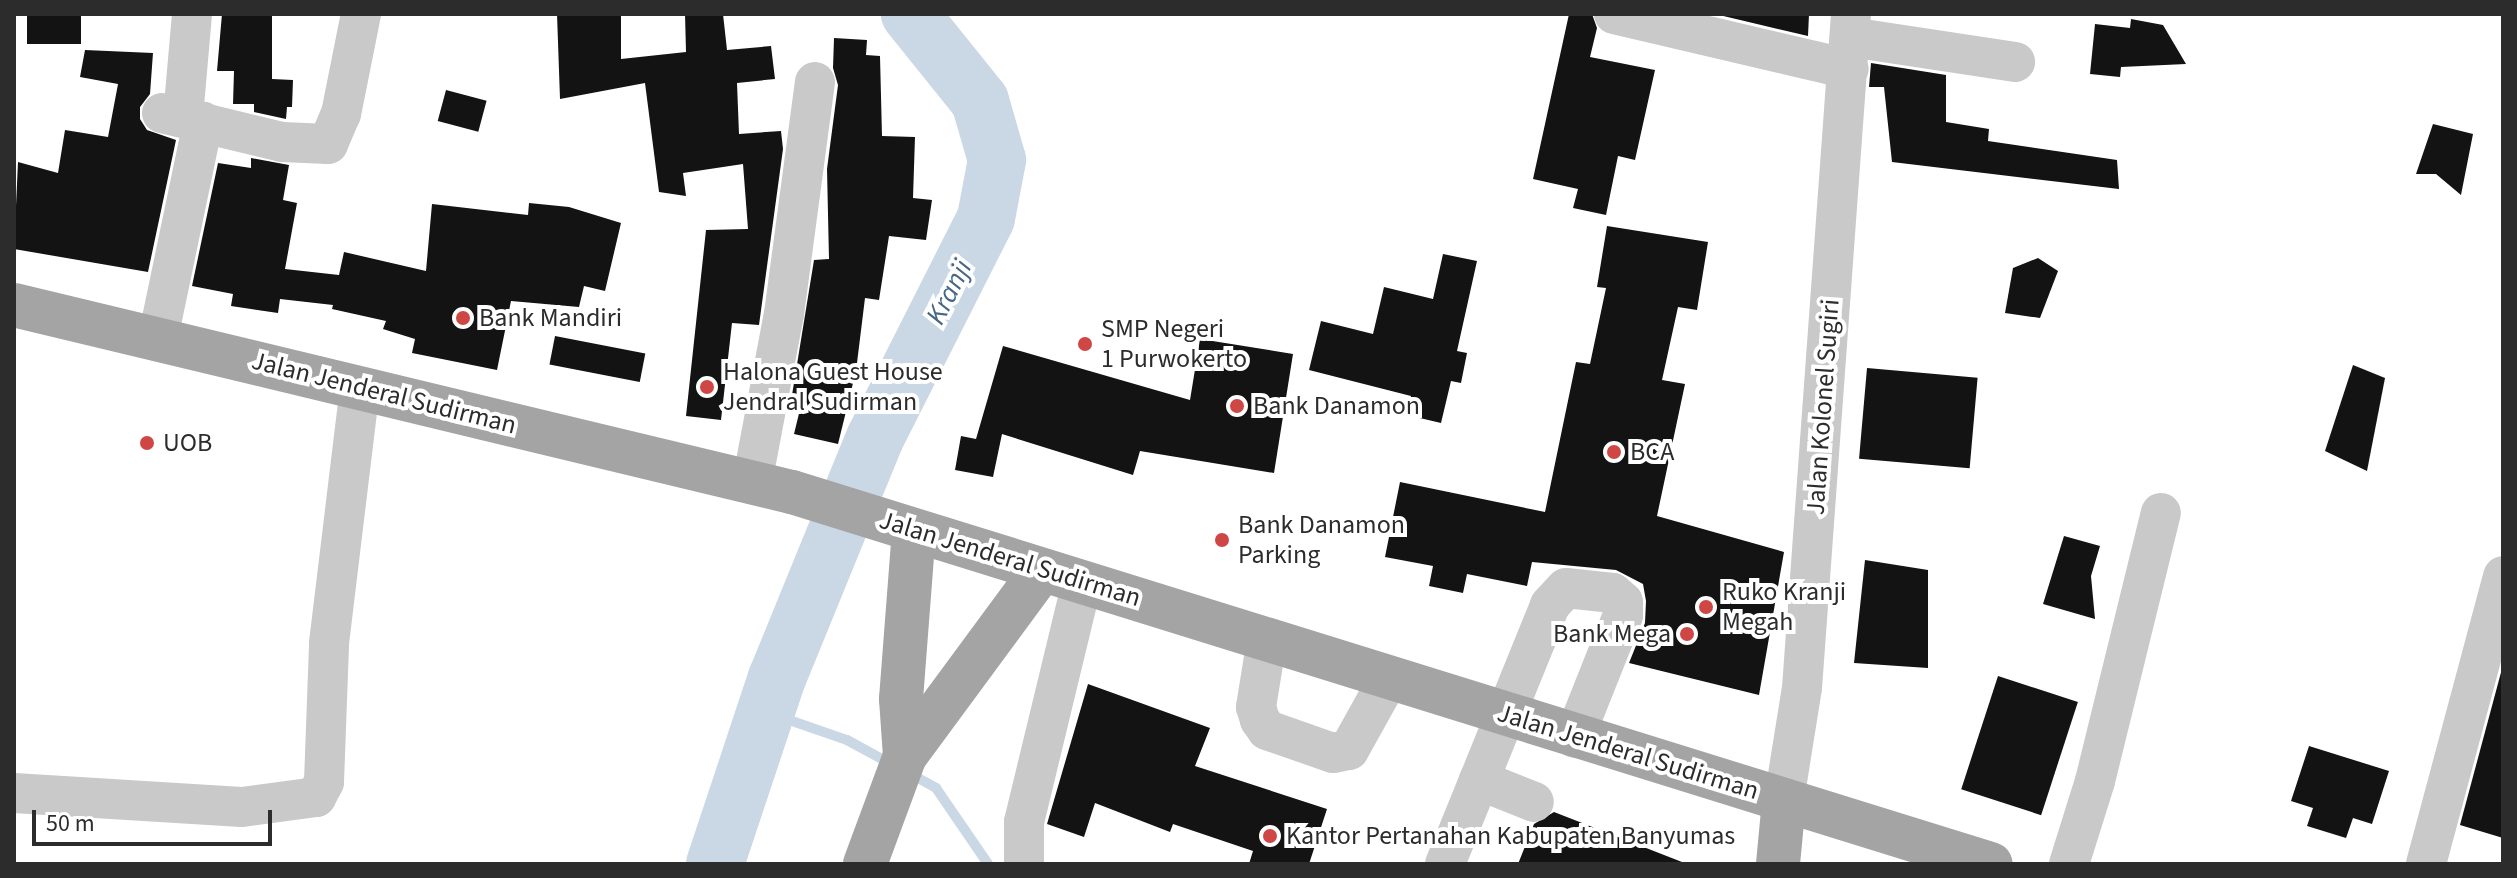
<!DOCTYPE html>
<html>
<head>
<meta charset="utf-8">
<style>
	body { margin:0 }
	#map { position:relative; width:2517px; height:878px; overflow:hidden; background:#fff; font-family:"Source Sans 3",sans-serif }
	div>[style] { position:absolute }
	.stream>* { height:10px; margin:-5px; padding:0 5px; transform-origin:5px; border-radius:5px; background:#cad8e6 }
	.river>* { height:58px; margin:-29px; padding:0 29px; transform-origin:29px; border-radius:29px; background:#cad8e6 }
	.building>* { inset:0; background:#131313; transform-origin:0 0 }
	.minor>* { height:40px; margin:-20px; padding:0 20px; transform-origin:20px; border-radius:20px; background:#c9c9c9 }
	.major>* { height:44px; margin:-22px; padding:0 22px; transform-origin:22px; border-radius:22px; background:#a4a4a4 }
	.dots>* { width:22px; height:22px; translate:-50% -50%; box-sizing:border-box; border:4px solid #fff; border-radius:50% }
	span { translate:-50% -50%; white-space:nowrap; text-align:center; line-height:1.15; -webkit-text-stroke:8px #fff; paint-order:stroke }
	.poi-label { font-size:26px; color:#2c2c2c }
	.left { translate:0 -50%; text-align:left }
	.right { translate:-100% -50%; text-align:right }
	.street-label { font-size:26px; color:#2c2c2c }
	.water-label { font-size:28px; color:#456684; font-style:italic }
	.frame { position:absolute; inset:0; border:16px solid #2c2c2c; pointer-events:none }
	.scale { position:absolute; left:32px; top:810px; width:240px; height:36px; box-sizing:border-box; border:4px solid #2c2c2c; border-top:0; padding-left:10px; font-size:24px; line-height:28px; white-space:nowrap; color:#2c2c2c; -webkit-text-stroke:6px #fff; paint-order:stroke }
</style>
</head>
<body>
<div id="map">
	<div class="stream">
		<div style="left:766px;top:712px;width:86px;rotate:19.1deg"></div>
		<div style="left:847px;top:740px;width:52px;rotate:28.5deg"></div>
		<div style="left:911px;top:774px;width:29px;rotate:29deg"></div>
		<div style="left:936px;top:788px;width:92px;rotate:55.6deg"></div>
	</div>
	<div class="river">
		<div style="left:715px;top:864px;width:196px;rotate:-71.6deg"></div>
		<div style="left:777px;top:678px;width:259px;rotate:-67.8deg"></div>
		<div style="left:875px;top:438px;width:246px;rotate:-63.2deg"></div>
		<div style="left:986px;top:218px;width:59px;rotate:-79.3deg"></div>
		<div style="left:997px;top:160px;width:61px;rotate:-106.1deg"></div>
		<div style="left:980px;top:101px;width:112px;rotate:-128.8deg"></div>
	</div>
	<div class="building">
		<div style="left:27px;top:14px;width:54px;height:30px"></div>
		<div style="clip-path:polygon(222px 14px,272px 14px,272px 79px,293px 80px,292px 107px,287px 107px,286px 119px,254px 112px,254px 104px,233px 104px,234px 71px,217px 71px)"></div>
		<div style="clip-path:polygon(557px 14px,621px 14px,621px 59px,686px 52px,685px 14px,723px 14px,727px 50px,771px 46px,775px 79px,737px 83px,739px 134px,781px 131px,783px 149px,759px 325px,732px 323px,721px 420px,686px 416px,706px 230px,748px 229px,743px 164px,683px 173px,686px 196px,659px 192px,645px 83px,560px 99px)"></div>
		<div style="clip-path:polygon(1569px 14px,1592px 14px,1597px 28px,1590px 57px,1655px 70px,1635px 160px,1618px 156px,1606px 215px,1573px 208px,1578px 189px,1533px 179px)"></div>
		<div style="clip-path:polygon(1715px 14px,1809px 14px,1808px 36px)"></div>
		<div style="clip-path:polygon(2131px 19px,2163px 25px,2186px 64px,2121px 67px,2120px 77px,2090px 74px,2095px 24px,2130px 28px)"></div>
		<div style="clip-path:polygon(834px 38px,867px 40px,866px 55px,880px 56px,882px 136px,915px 137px,913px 198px,932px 200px,926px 240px,889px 236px,879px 300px,865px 298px,856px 371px,838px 444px,794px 434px,803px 397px,792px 395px,814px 260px,829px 259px,827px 169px,838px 85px,833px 68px)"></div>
		<div style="clip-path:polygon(85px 50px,153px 53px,150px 94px,140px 107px,140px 119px,147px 130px,176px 140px,148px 272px,14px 249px,18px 162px,58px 173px,65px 130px,108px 137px,118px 84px,80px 77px)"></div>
		<div style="clip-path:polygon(1871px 63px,1946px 75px,1946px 122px,1989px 129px,1988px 141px,2117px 160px,2119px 189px,1892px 162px,1884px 87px,1869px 87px)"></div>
		<div style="left:446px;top:90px;width:42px;height:32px;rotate:15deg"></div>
		<div style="clip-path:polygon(2433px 124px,2473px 134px,2461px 195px,2436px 174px,2416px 174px)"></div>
		<div style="clip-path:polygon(251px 158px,289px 165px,283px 200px,297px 203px,285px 269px,339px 275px,344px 252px,426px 271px,432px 204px,528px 215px,529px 203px,569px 207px,621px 223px,605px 291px,584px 286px,579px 307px,511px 301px,497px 370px,412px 353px,415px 339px,383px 329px,386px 321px,332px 309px,333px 305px,280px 299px,278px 313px,231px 306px,233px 294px,192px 286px,218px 163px,251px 168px)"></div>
		<div style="clip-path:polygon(1607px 226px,1708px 242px,1697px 310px,1678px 307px,1662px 380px,1685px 384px,1657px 516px,1784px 552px,1759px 695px,1629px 663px,1645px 623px,1646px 601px,1643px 584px,1616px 570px,1532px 562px,1527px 586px,1467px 574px,1463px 593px,1429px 586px,1433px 566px,1385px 557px,1400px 482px,1545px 512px,1576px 362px,1590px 364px,1606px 288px,1597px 287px)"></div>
		<div style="clip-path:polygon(1443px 254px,1477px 261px,1457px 351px,1467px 353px,1461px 383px,1451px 381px,1441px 423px,1407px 415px,1411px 396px,1309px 370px,1321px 321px,1373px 334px,1384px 287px,1433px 299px)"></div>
		<div style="clip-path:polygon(2038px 258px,2058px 271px,2040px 318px,2005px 313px,2013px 268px)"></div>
		<div style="left:555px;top:336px;width:92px;height:29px;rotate:11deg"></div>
		<div style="clip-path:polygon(1200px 339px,1293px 354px,1274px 473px,1140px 451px,1133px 475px,1002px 434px,993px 477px,955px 470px,961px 436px,976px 439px,1003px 346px,1190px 400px)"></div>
		<div style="clip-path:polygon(2353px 365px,2385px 378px,2367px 471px,2325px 451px)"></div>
		<div style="left:1867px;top:368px;width:111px;height:91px;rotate:5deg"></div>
		<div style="clip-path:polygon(2064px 536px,2100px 546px,2091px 576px,2095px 619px,2043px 604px)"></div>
		<div style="clip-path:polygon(1865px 560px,1928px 570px,1928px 668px,1854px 663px)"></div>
		<div style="clip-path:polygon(2503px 665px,2503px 838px,2460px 825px)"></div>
		<div style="left:1998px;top:676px;width:84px;height:119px;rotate:18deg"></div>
		<div style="clip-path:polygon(1088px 684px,1210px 728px,1195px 766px,1327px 809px,1309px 864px,1249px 864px,1253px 851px,1173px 824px,1170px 832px,1095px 803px,1084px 837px,1047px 824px)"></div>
		<div style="clip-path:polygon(2309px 746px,2389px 771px,2372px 824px,2353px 818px,2346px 838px,2307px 826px,2313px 808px,2291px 801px)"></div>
		<div style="clip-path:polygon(1554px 812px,1682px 862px,1681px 864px,1518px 864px,1534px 824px)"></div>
	</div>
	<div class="minor">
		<div style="left:1614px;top:14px;width:241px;rotate:13.2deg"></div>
		<div style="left:1850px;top:37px;width:167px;rotate:8.6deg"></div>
		<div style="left:162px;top:113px;width:123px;rotate:13.6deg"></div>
		<div style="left:282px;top:142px;width:46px;rotate:2.5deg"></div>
		<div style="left:328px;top:144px;width:33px;rotate:-67deg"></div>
		<div style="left:341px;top:114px;width:102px;rotate:-78.7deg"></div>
		<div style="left:183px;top:117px;width:103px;rotate:-85deg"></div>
		<div style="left:158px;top:338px;width:221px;rotate:-78.2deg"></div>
		<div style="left:752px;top:483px;width:172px;rotate:-79.3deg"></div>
		<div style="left:784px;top:314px;width:234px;rotate:-82.4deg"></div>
		<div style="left:1267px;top:639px;width:69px;rotate:99.2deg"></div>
		<div style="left:1256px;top:707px;width:14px;rotate:73deg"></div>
		<div style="left:1260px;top:720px;width:12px;rotate:55deg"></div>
		<div style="left:1267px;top:730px;width:70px;rotate:19.2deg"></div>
		<div style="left:1333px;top:753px;width:16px;rotate:-11deg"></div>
		<div style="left:1349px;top:750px;width:82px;rotate:-60.9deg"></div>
		<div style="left:1479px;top:780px;width:59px;rotate:21.8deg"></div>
		<div style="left:14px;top:793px;width:228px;rotate:3.5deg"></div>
		<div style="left:242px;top:807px;width:75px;rotate:-7.7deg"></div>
		<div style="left:316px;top:797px;width:17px;rotate:-62deg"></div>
		<div style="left:324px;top:782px;width:139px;rotate:-87.9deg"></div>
		<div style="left:329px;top:643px;width:258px;rotate:-83.1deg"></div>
		<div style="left:1784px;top:800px;width:113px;rotate:-80.9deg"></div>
		<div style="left:1802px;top:688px;width:676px;rotate:-85.84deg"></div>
		<div style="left:1024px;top:864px;width:42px;rotate:-90deg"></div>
		<div style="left:1024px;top:822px;width:247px;rotate:-76.4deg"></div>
		<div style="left:1445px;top:864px;width:279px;rotate:-67.9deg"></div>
		<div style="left:1550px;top:605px;width:23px;rotate:-47deg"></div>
		<div style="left:1566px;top:588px;width:47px;rotate:6.1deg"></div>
		<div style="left:1613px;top:593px;width:13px;rotate:42deg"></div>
		<div style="left:1623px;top:602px;width:13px;rotate:90deg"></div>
		<div style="left:1623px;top:615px;width:132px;rotate:111.7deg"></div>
		<div style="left:2069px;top:864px;width:87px;rotate:-72.6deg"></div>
		<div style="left:2095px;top:781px;width:276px;rotate:-76.2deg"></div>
		<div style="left:2426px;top:864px;width:298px;rotate:-75deg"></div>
	</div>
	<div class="major">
		<div style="left:14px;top:305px;width:800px;rotate:13.52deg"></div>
		<div style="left:792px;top:492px;width:1255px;rotate:17.24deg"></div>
		<div style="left:905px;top:756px;width:57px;rotate:-94deg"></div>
		<div style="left:901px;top:699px;width:169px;rotate:-85.6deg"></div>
		<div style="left:865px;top:864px;width:115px;rotate:-69.7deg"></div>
		<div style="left:905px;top:756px;width:231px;rotate:-53.6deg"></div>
		<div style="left:1778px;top:864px;width:64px;rotate:-84.6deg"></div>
	</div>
	<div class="dots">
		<div style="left:463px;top:318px;background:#ce4744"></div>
		<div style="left:1085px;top:344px;background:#ce4744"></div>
		<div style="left:707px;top:387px;background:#ce4744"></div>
		<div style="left:1237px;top:406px;background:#ce4744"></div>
		<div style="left:147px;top:443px;background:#ce4744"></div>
		<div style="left:1614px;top:452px;background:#ce4744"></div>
		<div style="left:1222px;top:540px;background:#ce4744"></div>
		<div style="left:1706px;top:607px;background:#ce4744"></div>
		<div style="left:1687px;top:634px;background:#ce4744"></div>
		<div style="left:1270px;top:836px;background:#ce4744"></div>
	</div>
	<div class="poi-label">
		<span class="left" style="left:479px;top:318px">Bank Mandiri</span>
		<span class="left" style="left:1101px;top:344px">SMP Negeri<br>1 Purwokerto</span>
		<span class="left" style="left:723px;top:387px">Halona Guest House<br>Jendral Sudirman</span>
		<span class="left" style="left:1253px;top:406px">Bank Danamon</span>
		<span class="left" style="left:163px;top:443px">UOB</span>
		<span class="left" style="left:1630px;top:452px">BCA</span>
		<span class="left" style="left:1238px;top:540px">Bank Danamon<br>Parking</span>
		<span class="left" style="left:1722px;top:607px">Ruko Kranji<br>Megah</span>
		<span class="right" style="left:1671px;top:634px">Bank Mega</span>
		<span class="left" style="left:1286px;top:836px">Kantor Pertanahan Kabupaten Banyumas</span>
	</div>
	<div class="street-label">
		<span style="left:384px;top:393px;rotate:14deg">Jalan Jenderal Sudirman</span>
		<span style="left:1823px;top:407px;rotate:-86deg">Jalan Kolonel Sugiri</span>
		<span style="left:1010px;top:559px;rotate:17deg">Jalan Jenderal Sudirman</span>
		<span style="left:1628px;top:752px;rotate:17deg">Jalan Jenderal Sudirman</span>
	</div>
	<div class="water-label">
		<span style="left:949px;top:292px;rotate:-63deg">Kranji</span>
	</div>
	<div class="frame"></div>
	<div class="scale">50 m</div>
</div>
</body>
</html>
